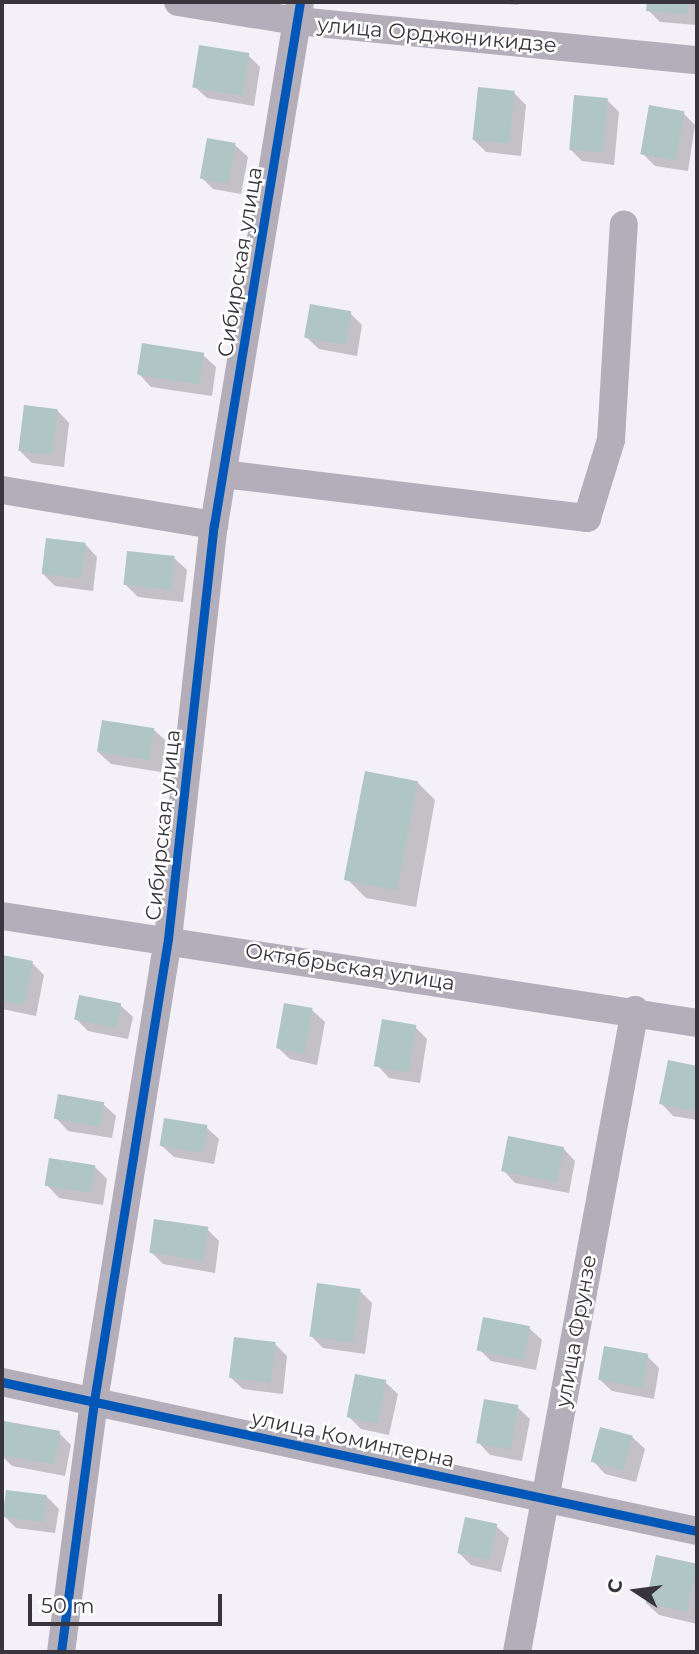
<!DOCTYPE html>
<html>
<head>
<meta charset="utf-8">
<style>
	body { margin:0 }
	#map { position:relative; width:699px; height:1654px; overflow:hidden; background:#f4f0f8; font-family:Montserrat,sans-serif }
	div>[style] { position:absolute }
	.shadow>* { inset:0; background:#0003 }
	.building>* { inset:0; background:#afc6c4; transform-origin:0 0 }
	.minor>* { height:28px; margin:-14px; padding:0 14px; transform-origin:14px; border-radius:14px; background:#b3aeb9 }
	.cycleway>* { height:9px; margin:-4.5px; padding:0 4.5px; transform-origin:4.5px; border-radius:4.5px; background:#0057b8 }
	span { translate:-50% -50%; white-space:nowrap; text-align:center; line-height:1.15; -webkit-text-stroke:5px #fff; paint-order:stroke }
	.street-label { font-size:21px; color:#39353d }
	.frame { position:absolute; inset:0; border:4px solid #39353d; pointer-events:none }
	.north { position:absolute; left:601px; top:1556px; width:70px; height:70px; -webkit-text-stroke:5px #fff; paint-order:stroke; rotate:283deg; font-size:19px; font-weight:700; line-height:28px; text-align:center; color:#39353d }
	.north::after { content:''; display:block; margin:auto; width:24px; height:32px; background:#39353d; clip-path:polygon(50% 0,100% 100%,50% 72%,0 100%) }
	.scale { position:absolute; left:28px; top:1594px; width:194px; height:32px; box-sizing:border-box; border:4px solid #39353d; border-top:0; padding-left:9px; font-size:21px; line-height:24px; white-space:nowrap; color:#39353d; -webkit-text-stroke:5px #fff; paint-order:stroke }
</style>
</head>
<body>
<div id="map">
	<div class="shadow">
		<div style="clip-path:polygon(490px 2px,519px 2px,518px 5px)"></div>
		<div style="clip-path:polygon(649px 2px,697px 2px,697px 25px,660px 22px,648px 10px)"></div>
		<div style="clip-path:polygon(248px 55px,260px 67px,254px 106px,207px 98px,194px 86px)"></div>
		<div style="clip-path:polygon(514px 93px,526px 105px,521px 156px,486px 152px,474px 140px)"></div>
		<div style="clip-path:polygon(607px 100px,619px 112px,614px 165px,582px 161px,570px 149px)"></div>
		<div style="clip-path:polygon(683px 113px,695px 125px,688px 171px,655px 166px,643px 154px)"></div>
		<div style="clip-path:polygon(235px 145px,248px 157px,241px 194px,213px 189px,201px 177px)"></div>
		<div style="clip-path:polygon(350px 313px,362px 325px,357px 356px,319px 349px,306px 337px)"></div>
		<div style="clip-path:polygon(203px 355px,216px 367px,212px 396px,151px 387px,139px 374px)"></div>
		<div style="clip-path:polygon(57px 410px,69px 423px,64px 467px,32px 463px,20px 451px)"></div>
		<div style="clip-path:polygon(85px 544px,97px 557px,93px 591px,55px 586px,43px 574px)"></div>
		<div style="clip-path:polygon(174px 558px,187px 570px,183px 602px,138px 597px,126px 585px)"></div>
		<div style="clip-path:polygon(153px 729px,166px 741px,161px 772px,111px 764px,98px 752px)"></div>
		<div style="clip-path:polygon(417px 782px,435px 800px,416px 907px,366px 898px,348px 880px)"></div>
		<div style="clip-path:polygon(2px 956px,32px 963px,44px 975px,36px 1016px,2px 1009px)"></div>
		<div style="clip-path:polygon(120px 1005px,133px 1017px,128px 1039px,88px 1031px,76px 1019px)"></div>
		<div style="clip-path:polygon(312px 1010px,325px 1022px,317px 1065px,290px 1059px,277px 1047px)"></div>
		<div style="clip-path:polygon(415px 1027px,427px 1039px,420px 1083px,389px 1078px,377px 1065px)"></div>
		<div style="clip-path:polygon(669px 1062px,697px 1068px,697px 1120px,673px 1116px,661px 1103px)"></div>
		<div style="clip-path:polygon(103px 1104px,116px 1116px,112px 1138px,68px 1131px,56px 1118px)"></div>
		<div style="clip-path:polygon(206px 1127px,219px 1139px,214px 1164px,174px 1157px,161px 1145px)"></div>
		<div style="clip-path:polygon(563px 1148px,575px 1161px,569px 1193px,515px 1183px,503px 1170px)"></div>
		<div style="clip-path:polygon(95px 1167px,107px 1179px,103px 1205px,59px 1198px,47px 1185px)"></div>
		<div style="clip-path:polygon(207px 1229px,219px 1241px,215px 1273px,163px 1264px,151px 1252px)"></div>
		<div style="clip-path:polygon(360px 1291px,372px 1303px,365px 1354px,323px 1348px,311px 1336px)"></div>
		<div style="clip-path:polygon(529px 1328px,542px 1340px,536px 1370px,491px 1361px,479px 1349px)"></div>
		<div style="clip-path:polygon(275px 1344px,287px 1356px,283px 1394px,243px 1389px,230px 1377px)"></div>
		<div style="clip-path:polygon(647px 1356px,659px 1368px,654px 1399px,612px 1391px,599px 1379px)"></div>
		<div style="clip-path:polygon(385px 1382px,398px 1394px,389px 1435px,361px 1429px,349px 1417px)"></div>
		<div style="clip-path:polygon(517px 1407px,530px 1419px,522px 1461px,490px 1455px,478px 1442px)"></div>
		<div style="clip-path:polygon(6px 1423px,59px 1433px,71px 1445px,65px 1476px,12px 1466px,2px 1456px)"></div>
		<div style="clip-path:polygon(632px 1437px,645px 1449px,636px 1482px,605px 1474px,593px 1461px)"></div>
		<div style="clip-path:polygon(46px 1496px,59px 1509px,55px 1533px,16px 1528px,4px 1516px)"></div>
		<div style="clip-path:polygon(496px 1526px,509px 1538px,501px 1572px,471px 1565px,459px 1553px)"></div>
		<div style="clip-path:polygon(657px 1557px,697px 1566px,697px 1624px,659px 1615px,646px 1603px)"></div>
	</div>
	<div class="building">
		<div style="clip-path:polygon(647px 2px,688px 2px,687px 14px,646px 11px)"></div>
		<div style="left:199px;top:45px;width:51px;height:43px;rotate:9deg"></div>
		<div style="left:478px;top:87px;width:37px;height:53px;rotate:6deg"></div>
		<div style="left:574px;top:95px;width:34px;height:55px;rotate:5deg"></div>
		<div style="left:649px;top:105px;width:36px;height:50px;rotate:10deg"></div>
		<div style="left:207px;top:138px;width:29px;height:41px;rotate:10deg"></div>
		<div style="left:310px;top:304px;width:42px;height:34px;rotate:10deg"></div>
		<div style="left:142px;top:343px;width:63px;height:32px;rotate:9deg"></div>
		<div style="left:24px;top:405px;width:34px;height:46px;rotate:7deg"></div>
		<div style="left:46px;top:538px;width:40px;height:36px;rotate:7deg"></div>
		<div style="left:127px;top:551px;width:48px;height:34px;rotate:6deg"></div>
		<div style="left:102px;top:720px;width:53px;height:32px;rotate:9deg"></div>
		<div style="left:365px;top:771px;width:54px;height:111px;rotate:11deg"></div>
		<div style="clip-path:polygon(2px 955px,33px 961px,24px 1005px,2px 1001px)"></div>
		<div style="left:79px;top:995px;width:43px;height:25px;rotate:11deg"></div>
		<div style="left:284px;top:1003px;width:29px;height:46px;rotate:10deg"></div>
		<div style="left:382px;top:1019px;width:35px;height:48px;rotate:10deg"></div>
		<div style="clip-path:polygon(668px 1060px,697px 1066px,697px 1112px,659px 1104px)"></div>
		<div style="left:58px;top:1094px;width:47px;height:25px;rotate:10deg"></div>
		<div style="left:164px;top:1118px;width:44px;height:28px;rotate:9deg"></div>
		<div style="left:508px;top:1136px;width:57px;height:36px;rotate:11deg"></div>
		<div style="left:49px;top:1158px;width:47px;height:28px;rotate:9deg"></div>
		<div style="left:154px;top:1219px;width:55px;height:34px;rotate:8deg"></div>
		<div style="left:317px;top:1283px;width:44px;height:54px;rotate:8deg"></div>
		<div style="left:483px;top:1317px;width:48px;height:34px;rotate:11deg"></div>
		<div style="left:234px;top:1337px;width:42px;height:41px;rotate:7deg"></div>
		<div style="left:604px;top:1346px;width:45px;height:34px;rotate:10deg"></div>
		<div style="left:355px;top:1374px;width:32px;height:44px;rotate:11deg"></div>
		<div style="left:484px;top:1399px;width:35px;height:45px;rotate:10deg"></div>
		<div style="left:4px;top:1421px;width:57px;height:34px;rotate:10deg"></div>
		<div style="left:600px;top:1427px;width:34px;height:36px;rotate:15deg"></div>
		<div style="left:6px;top:1490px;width:41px;height:27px;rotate:7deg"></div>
		<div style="left:465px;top:1517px;width:33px;height:37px;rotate:12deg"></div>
		<div style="left:656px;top:1555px;width:42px;height:49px;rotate:12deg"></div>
	</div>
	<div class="minor">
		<div style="left:178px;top:2px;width:121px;rotate:9.1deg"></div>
		<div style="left:297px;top:21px;width:402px;rotate:5.6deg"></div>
		<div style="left:223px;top:474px;width:367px;rotate:6.9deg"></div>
		<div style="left:587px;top:518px;width:82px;rotate:-72.9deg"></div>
		<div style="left:611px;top:440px;width:216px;rotate:-86.6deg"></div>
		<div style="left:2px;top:490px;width:215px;rotate:9.4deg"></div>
		<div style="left:2px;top:916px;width:703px;rotate:8.75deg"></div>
		<div style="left:2px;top:1382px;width:711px;rotate:12.1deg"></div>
		<div style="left:61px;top:1652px;width:253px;rotate:-82.5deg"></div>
		<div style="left:94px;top:1401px;width:468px;rotate:-80.9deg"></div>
		<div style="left:168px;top:939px;width:417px;rotate:-83.7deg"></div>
		<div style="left:214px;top:525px;width:530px;rotate:-80.66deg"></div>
		<div style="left:517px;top:1652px;width:653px;rotate:-79.59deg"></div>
	</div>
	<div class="cycleway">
		<div style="left:2px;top:1382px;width:711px;rotate:12.1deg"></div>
		<div style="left:61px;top:1652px;width:253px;rotate:-82.5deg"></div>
		<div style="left:94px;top:1401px;width:468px;rotate:-80.9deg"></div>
		<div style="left:168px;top:939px;width:417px;rotate:-83.7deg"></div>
		<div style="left:214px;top:525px;width:530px;rotate:-80.66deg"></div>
	</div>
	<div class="street-label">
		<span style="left:437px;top:35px;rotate:5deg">улица Орджоникидзе</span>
		<span style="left:240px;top:262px;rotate:-81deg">Сибирская улица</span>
		<span style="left:163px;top:825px;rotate:-84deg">Сибирская улица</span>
		<span style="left:350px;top:967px;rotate:9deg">Октябрьская улица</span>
		<span style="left:576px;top:1331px;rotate:-80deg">улица Фрунзе</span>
		<span style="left:353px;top:1439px;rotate:12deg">улица Коминтерна</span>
	</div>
	<div class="frame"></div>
	<div class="north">С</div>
	<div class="scale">50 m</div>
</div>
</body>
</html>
